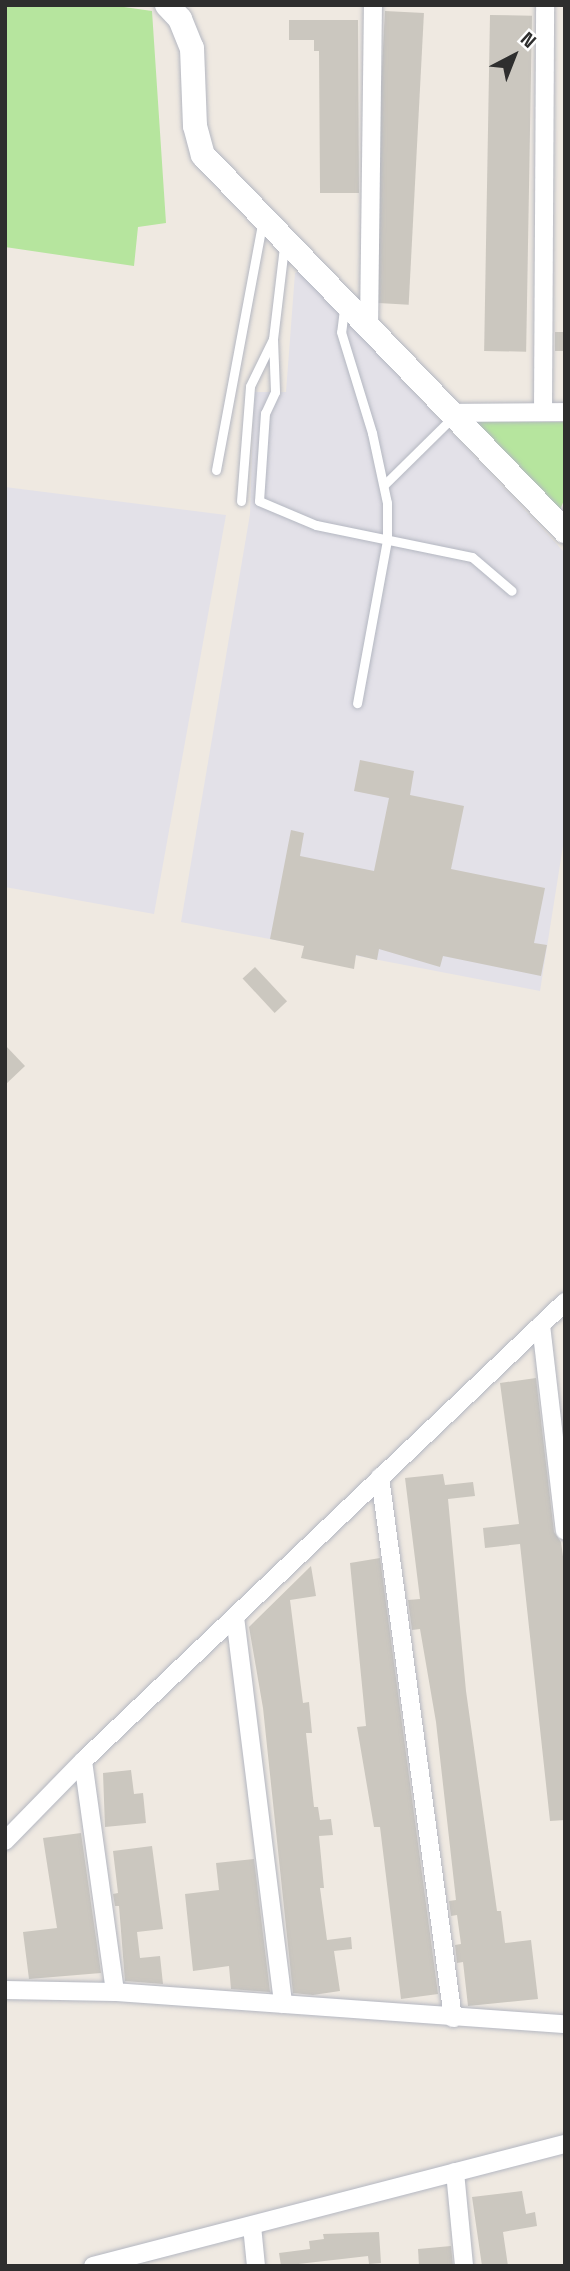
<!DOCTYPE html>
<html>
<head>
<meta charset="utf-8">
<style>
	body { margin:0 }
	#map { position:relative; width:570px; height:2271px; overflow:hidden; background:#efe9e1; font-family:"Space Grotesk",sans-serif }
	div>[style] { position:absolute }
	.industrial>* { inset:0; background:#e3e1e8 }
	.green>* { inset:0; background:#b6e59e }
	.building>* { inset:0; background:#cbc7bf; transform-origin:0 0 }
	.roads { filter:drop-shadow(0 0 2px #b4b7c1) drop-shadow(0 0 2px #b4b7c1) }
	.lane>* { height:9px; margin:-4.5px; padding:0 4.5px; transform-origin:4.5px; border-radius:4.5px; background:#fff }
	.street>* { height:18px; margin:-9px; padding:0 9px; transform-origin:9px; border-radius:9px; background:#fff }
	.secondary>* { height:24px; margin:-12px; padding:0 12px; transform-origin:12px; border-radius:12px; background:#fff }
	span { translate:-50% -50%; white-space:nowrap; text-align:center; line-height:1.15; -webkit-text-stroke:5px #fff; paint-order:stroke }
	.frame { position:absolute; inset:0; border:7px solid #2e2e2e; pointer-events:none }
	.north { position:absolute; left:479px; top:21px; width:70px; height:70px; -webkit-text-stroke:5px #fff; paint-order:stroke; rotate:42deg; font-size:19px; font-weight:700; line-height:28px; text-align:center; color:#2e2e2e }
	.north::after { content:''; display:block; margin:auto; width:24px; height:32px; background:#2e2e2e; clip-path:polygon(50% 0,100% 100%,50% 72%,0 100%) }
</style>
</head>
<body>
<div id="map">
	<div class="industrial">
		<div style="clip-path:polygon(300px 271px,565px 553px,565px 833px,540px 991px,181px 922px,250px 514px,254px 392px,286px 392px,295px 273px)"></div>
		<div style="clip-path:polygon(5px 487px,226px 515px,154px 914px,5px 887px)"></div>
	</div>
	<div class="green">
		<div style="clip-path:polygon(5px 5px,110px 5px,152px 11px,166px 223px,138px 227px,134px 266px,5px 247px)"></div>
		<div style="clip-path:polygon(473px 421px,565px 422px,565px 498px,559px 512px)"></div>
	</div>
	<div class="building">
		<div style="left:385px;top:11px;width:39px;height:292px;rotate:3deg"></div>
		<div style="left:490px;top:15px;width:42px;height:336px;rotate:1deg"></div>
		<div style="clip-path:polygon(289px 20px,358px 20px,359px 193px,320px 193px,319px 51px,314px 51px,314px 40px,289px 40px)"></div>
		<div style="left:555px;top:332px;width:10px;height:19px"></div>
		<div style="clip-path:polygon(360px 760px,414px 771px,410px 795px,464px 806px,451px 869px,545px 888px,534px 943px,547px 945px,541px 976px,443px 956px,440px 967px,379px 949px,377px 960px,356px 955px,354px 969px,301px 958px,304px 946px,270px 939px,291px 830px,304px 833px,300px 856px,374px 871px,389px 798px,354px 791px)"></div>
		<div style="left:255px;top:967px;width:47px;height:17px;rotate:47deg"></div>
		<div style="clip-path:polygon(5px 1045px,25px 1066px,5px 1085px)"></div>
		<div style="clip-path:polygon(536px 1378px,554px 1532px,561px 1542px,565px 1571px,565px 1820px,550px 1821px,520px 1544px,485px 1548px,483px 1528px,519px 1524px,500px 1383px)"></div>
		<div style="clip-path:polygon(443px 1474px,445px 1485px,473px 1482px,475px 1496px,448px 1499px,466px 1691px,497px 1911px,501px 1911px,505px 1943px,531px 1940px,538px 1999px,468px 2006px,463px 1962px,457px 1963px,455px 1945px,461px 1944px,457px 1915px,451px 1916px,449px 1901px,456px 1900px,436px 1722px,420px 1629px,412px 1630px,408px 1600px,420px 1599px,405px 1478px)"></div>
		<div style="clip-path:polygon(380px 1558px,438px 1994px,401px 1999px,380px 1827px,374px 1827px,357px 1727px,366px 1726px,350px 1563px)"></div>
		<div style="clip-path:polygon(311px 1566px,316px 1596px,290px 1600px,303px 1703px,309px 1702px,312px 1733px,306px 1733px,314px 1807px,318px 1807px,320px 1820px,331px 1819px,333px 1835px,319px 1836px,324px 1888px,320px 1888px,327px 1940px,351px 1937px,352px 1949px,334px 1951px,340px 1991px,313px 1995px,293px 1993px,263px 1708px,249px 1627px)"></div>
		<div style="clip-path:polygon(131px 1770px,134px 1794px,143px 1793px,146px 1823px,105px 1827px,103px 1773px)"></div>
		<div style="clip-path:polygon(81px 1833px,101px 1973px,29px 1979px,23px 1932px,57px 1928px,43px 1838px)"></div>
		<div style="clip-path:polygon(152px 1846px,163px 1929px,137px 1932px,140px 1958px,160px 1956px,163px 1984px,125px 1981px,119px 1906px,115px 1906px,113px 1894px,118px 1893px,113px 1851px)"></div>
		<div style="clip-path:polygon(254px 1859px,270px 1992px,231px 1989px,229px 1966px,193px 1971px,185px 1894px,219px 1890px,216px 1863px)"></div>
		<div style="clip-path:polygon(522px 2191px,526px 2214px,535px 2212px,537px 2226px,503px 2232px,508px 2266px,482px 2266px,472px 2197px)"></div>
		<div style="clip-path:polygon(379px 2232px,381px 2263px,369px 2264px,368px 2256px,281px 2266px,279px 2253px,310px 2249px,309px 2241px,324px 2239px,323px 2234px)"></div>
		<div style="clip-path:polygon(451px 2246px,453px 2266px,419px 2266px,418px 2249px)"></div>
	</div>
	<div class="roads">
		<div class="lane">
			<div style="left:344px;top:309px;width:23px;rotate:97deg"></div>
			<div style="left:341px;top:332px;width:106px;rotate:72.9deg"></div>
			<div style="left:372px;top:433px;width:72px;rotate:77.9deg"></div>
			<div style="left:387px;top:503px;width:37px;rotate:90deg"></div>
			<div style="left:387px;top:540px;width:166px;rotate:100.4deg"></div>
			<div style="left:273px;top:339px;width:53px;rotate:87.8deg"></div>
			<div style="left:275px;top:392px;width:23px;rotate:115deg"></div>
			<div style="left:265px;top:413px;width:88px;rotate:93.9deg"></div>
			<div style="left:259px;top:501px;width:62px;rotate:22.8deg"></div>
			<div style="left:316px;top:525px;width:159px;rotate:11.6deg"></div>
			<div style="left:472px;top:557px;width:52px;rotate:40.4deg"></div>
			<div style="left:216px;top:470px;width:254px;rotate:-79.4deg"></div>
			<div style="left:385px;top:484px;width:95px;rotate:-44.6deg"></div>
			<div style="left:241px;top:501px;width:115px;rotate:-85.5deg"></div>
			<div style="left:250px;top:386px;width:52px;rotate:-63.9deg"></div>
			<div style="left:273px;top:339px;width:93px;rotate:-83.2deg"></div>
		</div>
		<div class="street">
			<div style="left:369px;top:329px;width:324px;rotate:-89.3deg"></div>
			<div style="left:543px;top:412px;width:407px;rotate:-89.7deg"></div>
			<div style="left:449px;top:413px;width:116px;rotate:-0.5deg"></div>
			<div style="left:541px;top:1325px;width:207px;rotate:83.4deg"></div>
			<div style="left:380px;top:1477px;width:546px;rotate:82.32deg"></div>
			<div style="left:235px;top:1617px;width:390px;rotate:82.9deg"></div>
			<div style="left:83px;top:1761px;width:233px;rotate:82.1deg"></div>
			<div style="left:5px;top:1841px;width:112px;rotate:-45.7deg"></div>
			<div style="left:83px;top:1761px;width:666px;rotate:-43.6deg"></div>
			<div style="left:5px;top:1990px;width:110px;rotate:1deg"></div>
			<div style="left:115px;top:1992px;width:451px;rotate:4.1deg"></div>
			<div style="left:455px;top:2172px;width:94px;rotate:84.5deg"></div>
			<div style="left:252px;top:2226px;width:40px;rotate:84.3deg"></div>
			<div style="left:93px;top:2266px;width:488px;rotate:-14.5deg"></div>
		</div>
		<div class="secondary">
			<div style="left:167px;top:5px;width:19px;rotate:47deg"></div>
			<div style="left:180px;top:19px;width:31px;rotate:68deg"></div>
			<div style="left:192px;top:48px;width:78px;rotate:87.8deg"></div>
			<div style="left:195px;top:126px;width:30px;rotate:75deg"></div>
			<div style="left:203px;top:155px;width:522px;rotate:46.09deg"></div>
		</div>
	</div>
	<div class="frame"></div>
	<div class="north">N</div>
</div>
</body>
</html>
